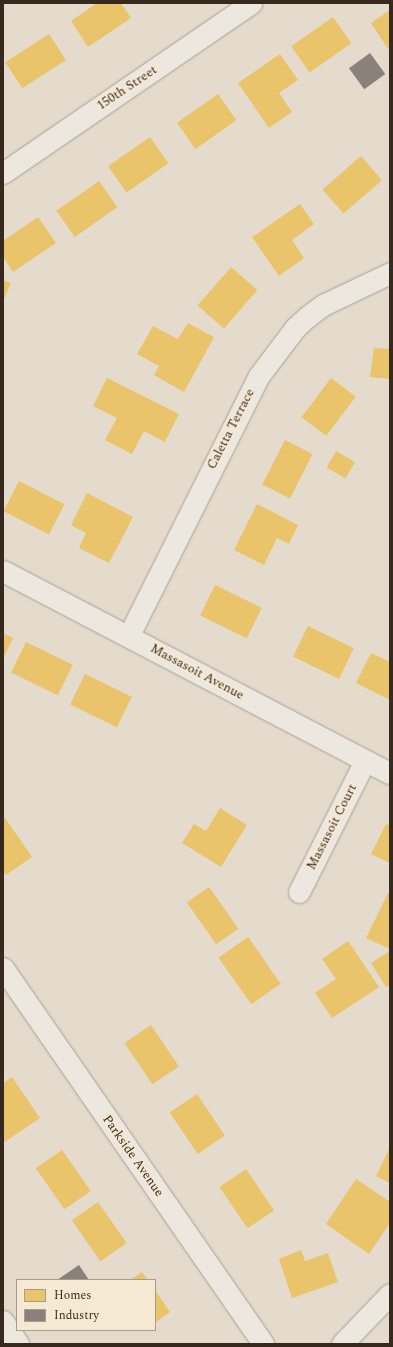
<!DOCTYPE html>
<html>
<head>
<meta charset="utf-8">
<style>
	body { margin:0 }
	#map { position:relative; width:393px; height:1347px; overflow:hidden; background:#e4dbcd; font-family:Spectral,serif }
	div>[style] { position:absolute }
	.homes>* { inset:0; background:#e9c46a; transform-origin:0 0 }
	.industry>* { inset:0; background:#8a817c; transform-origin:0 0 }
	.roads { filter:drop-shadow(0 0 1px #a9a096) drop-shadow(0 0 1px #a9a096) }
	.minor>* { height:21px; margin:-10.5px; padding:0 10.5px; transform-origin:10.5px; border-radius:10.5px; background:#ece7df }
	.tertiary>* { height:22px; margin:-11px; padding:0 11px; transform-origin:11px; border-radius:11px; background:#ece7df }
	span { translate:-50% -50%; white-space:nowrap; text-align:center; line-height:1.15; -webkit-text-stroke:4px #f5e9d3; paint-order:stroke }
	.street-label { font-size:13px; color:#38291e }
	.frame { position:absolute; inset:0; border:4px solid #38291e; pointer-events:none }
	.legend { position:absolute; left:16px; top:1279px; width:140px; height:52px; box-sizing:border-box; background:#f5e9d3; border:1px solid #a99c8b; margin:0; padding:5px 7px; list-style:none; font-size:12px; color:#38291e }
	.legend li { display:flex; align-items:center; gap:8px; height:20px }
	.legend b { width:20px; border:1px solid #a99c8b }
</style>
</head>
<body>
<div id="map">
	<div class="homes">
		<div style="clip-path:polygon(97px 3px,121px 3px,131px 18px,88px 47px,71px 21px)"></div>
		<div style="clip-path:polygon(390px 10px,390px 47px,388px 49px,371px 23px)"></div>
		<div style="left:333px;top:17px;width:32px;height:51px;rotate:55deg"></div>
		<div style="left:49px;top:34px;width:31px;height:52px;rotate:57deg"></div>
		<div style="clip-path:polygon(280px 54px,298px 80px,279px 93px,292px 112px,269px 128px,238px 83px)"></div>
		<div style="left:218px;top:94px;width:32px;height:50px;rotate:55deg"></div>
		<div style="left:150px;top:137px;width:32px;height:51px;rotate:55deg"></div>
		<div style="left:361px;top:156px;width:32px;height:51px;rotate:49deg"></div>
		<div style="left:99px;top:181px;width:32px;height:52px;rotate:55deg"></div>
		<div style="clip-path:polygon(300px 204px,314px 224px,292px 240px,304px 258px,279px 276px,252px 237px)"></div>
		<div style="clip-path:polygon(38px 217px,56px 243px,13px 272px,3px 257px,3px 241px)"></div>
		<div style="left:231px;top:267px;width:35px;height:51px;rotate:41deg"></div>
		<div style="clip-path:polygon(3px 280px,11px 283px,3px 301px)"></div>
		<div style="clip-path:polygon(188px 323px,214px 337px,184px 392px,154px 375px,159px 366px,137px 354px,153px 326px,178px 339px)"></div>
		<div style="clip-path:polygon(374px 348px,390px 349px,390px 379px,370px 377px)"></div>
		<div style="clip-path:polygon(107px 378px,179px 414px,165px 442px,144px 431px,132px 454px,105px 440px,117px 418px,93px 406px)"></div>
		<div style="left:331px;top:378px;width:31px;height:49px;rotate:37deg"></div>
		<div style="left:285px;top:440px;width:31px;height:50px;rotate:27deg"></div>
		<div style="left:336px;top:451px;width:22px;height:19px;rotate:30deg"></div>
		<div style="left:19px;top:481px;width:51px;height:34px;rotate:27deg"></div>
		<div style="clip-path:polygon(87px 493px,133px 517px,109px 563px,79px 548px,86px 533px,71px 525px)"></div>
		<div style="clip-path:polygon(257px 504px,298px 525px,289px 544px,277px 538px,264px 565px,234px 550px)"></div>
		<div style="left:215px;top:585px;width:52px;height:34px;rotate:26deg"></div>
		<div style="left:308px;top:626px;width:51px;height:34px;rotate:26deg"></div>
		<div style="clip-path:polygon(3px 633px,13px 638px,3px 659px)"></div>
		<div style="left:26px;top:642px;width:52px;height:34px;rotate:26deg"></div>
		<div style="clip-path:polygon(371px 653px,390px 662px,390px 700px,356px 683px)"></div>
		<div style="left:85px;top:674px;width:52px;height:34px;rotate:26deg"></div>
		<div style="clip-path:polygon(220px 808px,247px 825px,221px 867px,182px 843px,194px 824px,206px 831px)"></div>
		<div style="clip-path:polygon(3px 815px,32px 857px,6px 875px,3px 871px)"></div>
		<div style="clip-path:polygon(386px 824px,390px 826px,390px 863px,371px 854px)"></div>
		<div style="left:209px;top:887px;width:51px;height:27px;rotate:55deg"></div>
		<div style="clip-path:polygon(388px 893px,390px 894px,390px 949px,366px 938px)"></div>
		<div style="left:248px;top:937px;width:57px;height:36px;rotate:55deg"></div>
		<div style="clip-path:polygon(348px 941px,379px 987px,332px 1018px,315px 993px,336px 979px,322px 959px)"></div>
		<div style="clip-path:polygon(390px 951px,390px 985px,386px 987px,371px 963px)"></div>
		<div style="left:151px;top:1025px;width:50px;height:32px;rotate:56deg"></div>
		<div style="clip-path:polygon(12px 1077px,40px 1118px,3px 1143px,3px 1083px)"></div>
		<div style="left:197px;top:1094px;width:50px;height:33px;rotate:56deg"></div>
		<div style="clip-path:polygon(390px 1147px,390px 1183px,376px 1176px)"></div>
		<div style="left:62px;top:1150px;width:50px;height:32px;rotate:55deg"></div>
		<div style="left:246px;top:1169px;width:50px;height:32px;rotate:56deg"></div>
		<div style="clip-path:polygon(356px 1179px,390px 1202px,390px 1223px,369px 1254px,326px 1224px)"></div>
		<div style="left:98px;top:1202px;width:50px;height:32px;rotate:55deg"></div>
		<div style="clip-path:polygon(301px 1250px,305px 1261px,328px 1253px,338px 1282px,292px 1298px,279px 1259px)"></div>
		<div style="clip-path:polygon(142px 1272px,148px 1280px,130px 1280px)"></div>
		<div style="clip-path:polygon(155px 1290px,170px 1312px,155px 1323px)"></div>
	</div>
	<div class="industry">
		<div style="left:370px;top:53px;width:26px;height:26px;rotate:54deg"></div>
		<div style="clip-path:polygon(79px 1265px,89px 1280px,57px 1280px)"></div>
	</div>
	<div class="roads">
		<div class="minor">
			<div style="left:3px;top:173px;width:301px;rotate:-34.4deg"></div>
			<div style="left:3px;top:571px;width:437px;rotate:27.6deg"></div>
			<div style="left:129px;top:635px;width:288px;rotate:-63.4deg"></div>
			<div style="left:258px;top:377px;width:61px;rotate:-52.9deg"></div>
			<div style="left:295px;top:328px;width:16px;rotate:-43deg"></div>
			<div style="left:307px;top:317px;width:20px;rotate:-37deg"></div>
			<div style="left:323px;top:305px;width:74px;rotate:-25.5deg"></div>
			<div style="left:299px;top:892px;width:147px;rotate:-63.3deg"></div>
			<div style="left:3px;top:968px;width:457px;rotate:55.3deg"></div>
			<div style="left:342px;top:1344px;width:69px;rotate:-46.2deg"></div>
		</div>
		<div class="tertiary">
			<div style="left:3px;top:1322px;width:27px;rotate:56deg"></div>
		</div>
	</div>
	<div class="street-label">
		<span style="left:127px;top:88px;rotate:-34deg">150th Street</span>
		<span style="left:231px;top:429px;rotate:-63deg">Caletta Terrace</span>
		<span style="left:197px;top:672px;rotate:28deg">Massasoit Avenue</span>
		<span style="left:332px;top:827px;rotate:-63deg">Massasoit Court</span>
		<span style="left:133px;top:1156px;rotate:55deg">Parkside Avenue</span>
	</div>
	<div class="frame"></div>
	<ul class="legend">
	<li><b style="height:11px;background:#e9c46a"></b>Homes</li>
	<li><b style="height:11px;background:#8a817c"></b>Industry</li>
	</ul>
</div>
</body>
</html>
